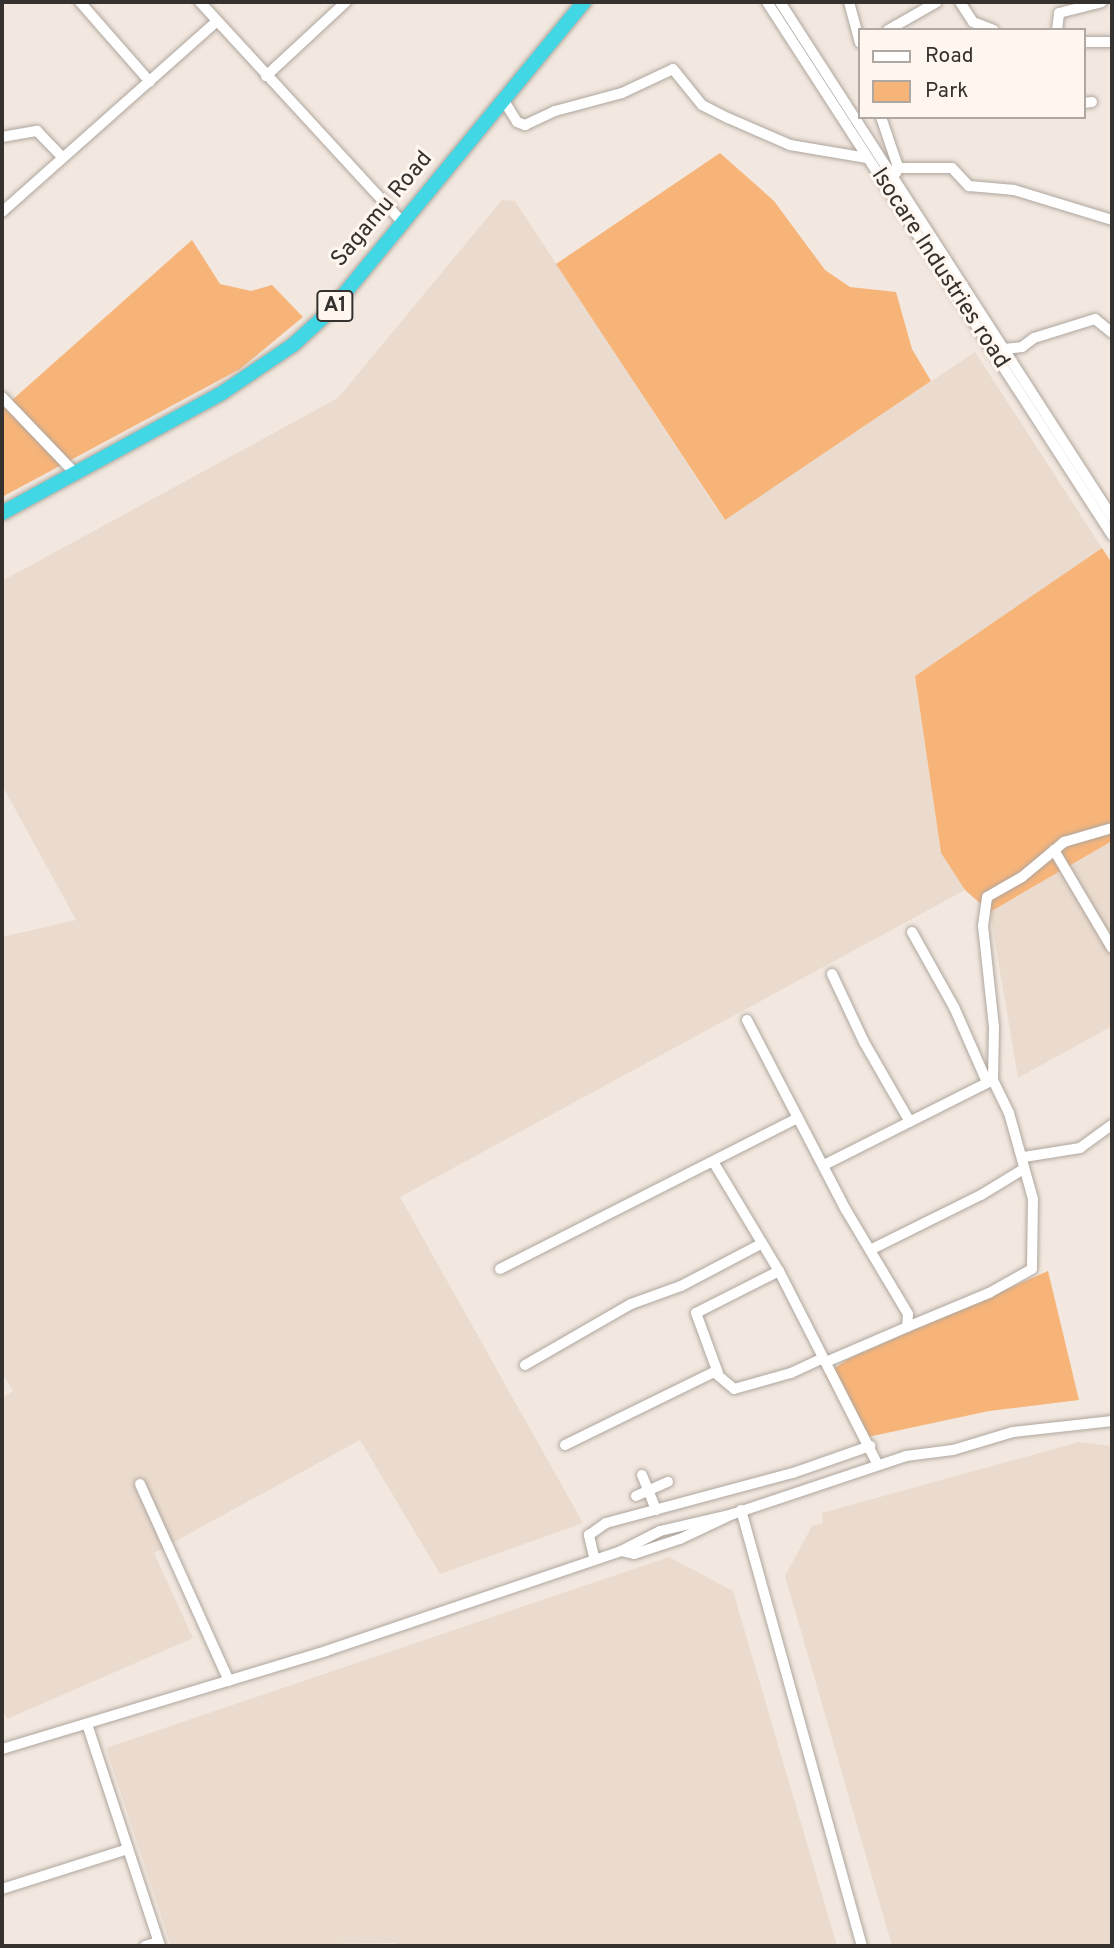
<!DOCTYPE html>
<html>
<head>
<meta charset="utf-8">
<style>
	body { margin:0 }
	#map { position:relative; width:1114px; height:1948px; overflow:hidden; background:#f2e8df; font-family:Overpass,sans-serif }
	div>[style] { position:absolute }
	.built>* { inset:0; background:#ebdbce }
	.green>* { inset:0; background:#f7b479 }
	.roads { filter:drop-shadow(0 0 2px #afa69e) drop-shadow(0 0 2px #afa69e) }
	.minor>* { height:10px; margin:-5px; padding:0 5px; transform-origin:5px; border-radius:5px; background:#fff }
	.highway>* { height:14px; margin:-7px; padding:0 7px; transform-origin:7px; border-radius:7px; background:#42d7e5 }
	span { translate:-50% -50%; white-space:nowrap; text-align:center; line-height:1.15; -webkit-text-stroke:6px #fef6ef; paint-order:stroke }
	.shield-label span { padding:2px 5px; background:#fef6ef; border:2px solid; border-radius:5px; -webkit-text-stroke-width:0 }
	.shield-label { font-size:21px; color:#35312e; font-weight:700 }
	.street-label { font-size:23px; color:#35312e }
	.frame { position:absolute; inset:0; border:4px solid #35312e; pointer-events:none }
	.legend { position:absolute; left:858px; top:28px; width:228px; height:91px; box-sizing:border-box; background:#fef6ef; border:2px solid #aea7a2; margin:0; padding:9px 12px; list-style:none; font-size:21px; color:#35312e }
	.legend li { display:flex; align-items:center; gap:14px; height:35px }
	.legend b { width:35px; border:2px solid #aea7a2 }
</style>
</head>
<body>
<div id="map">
	<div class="built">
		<div style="clip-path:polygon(502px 200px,515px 201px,724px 520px,975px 352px,1102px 548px,915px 676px,941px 853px,965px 890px,400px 1197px,583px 1523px,440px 1574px,360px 1440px,154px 1553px,193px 1638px,7px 1719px,2px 1709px,2px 1398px,13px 1391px,2px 1373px,2px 937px,76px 920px,2px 785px,2px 581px,338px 398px)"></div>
		<div style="clip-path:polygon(1112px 841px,1112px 1026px,1018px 1078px,990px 912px)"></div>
		<div style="clip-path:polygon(1079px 1442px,1112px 1446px,1112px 1946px,892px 1946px,785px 1576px,812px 1526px,823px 1523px,822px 1513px)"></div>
		<div style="clip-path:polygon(669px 1557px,733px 1591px,837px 1946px,397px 1946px,395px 1943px,171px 1946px,106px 1748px)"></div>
	</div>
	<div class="green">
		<div style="clip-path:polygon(720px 153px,774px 201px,825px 270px,850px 287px,896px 292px,912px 349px,931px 381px,725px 520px,556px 264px)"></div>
		<div style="clip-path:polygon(192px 240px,220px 284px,251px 291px,272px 285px,303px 317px,240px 369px,2px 497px,2px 409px)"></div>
		<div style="clip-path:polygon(1102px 548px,1112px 563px,1112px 841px,990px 912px,965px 890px,941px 853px,915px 676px)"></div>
		<div style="clip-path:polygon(1048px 1271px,1079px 1400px,989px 1411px,863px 1438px,825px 1375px,848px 1359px)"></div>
	</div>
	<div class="roads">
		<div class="minor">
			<div style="left:80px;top:2px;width:106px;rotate:48.8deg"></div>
			<div style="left:200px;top:2px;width:299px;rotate:47.4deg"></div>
			<div style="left:767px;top:2px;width:635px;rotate:57.09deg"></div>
			<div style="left:780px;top:2px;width:613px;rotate:57.19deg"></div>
			<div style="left:849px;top:2px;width:42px;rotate:75deg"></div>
			<div style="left:960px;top:2px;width:24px;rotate:57deg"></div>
			<div style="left:973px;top:22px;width:22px;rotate:21deg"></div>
			<div style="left:888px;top:30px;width:56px;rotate:-29.7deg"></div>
			<div style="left:1057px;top:30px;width:17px;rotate:-83deg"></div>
			<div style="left:1059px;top:13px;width:44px;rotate:-14.3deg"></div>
			<div style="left:1084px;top:42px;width:28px"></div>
			<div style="left:266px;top:76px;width:109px;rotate:-42.8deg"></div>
			<div style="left:504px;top:101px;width:25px;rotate:58deg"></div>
			<div style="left:517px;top:122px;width:9px;rotate:21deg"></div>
			<div style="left:525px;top:125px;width:33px;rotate:-25deg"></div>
			<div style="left:555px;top:111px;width:69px;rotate:-15deg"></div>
			<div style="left:622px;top:93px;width:56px;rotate:-25.2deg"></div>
			<div style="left:673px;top:69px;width:46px;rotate:51.1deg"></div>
			<div style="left:702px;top:105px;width:29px;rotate:27deg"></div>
			<div style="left:728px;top:118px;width:68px;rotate:23.5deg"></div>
			<div style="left:790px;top:145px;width:78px;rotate:9.6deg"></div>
			<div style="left:1084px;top:103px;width:8px;rotate:-7deg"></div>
			<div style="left:881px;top:117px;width:50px;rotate:71.2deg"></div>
			<div style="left:897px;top:164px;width:9px;rotate:96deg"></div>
			<div style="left:2px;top:137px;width:36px;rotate:-10deg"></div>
			<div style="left:37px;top:131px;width:37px;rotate:46deg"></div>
			<div style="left:898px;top:168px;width:54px"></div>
			<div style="left:952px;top:168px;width:25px;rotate:47deg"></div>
			<div style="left:969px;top:186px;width:45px;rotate:5.1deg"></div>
			<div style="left:1014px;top:190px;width:102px;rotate:17deg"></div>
			<div style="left:2px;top:212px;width:288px;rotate:-41.6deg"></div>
			<div style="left:1004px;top:349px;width:18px;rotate:-6deg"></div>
			<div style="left:1022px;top:347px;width:15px;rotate:-37deg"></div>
			<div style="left:1034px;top:338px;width:64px;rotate:-17.3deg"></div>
			<div style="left:1095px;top:319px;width:22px;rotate:39deg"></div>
			<div style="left:2px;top:397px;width:105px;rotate:46.2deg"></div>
			<div style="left:1054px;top:850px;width:114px;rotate:59.4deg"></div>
			<div style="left:912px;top:932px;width:86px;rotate:60.8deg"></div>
			<div style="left:954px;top:1007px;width:82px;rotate:66.3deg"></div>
			<div style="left:832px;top:974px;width:75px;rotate:64.8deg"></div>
			<div style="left:864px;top:1042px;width:92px;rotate:60.1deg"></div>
			<div style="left:747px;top:1020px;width:214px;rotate:62.5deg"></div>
			<div style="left:846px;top:1210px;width:121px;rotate:59.2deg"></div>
			<div style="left:908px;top:1314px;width:13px;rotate:94deg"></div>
			<div style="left:907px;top:1327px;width:88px;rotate:156.6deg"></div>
			<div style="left:1024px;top:1157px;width:57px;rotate:-9.1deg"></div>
			<div style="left:1080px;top:1148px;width:39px;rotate:-36deg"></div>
			<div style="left:714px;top:1163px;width:126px;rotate:59deg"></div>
			<div style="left:779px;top:1271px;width:218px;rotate:63deg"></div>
			<div style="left:824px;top:1165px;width:189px;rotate:-26.7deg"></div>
			<div style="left:870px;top:1250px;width:124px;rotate:-26.4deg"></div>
			<div style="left:981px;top:1195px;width:48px;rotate:-31.4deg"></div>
			<div style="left:500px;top:1269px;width:334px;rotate:-26.9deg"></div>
			<div style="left:907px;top:1327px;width:89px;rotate:-22.5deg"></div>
			<div style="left:989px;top:1293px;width:49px;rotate:-29.2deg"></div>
			<div style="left:1032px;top:1269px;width:70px;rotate:-89.2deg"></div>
			<div style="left:1033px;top:1199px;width:89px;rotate:-105.6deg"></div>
			<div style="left:1009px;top:1113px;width:37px;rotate:-116deg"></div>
			<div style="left:993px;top:1080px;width:53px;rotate:-88.9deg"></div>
			<div style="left:994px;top:1027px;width:102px;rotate:-96.2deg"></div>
			<div style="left:983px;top:926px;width:29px;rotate:-82deg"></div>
			<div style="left:987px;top:897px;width:40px;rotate:-29.7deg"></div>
			<div style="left:1022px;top:877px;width:55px;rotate:-39.8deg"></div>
			<div style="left:1064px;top:842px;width:50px;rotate:-16.3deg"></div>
			<div style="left:525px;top:1365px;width:122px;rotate:-29.9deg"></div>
			<div style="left:631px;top:1304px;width:53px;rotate:-19.8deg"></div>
			<div style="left:681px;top:1286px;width:90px;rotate:-27.7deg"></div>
			<div style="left:718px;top:1373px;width:64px;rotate:-110.1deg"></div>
			<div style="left:696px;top:1313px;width:93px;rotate:-26.8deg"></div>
			<div style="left:565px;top:1445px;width:166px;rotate:-26.1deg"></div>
			<div style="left:714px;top:1372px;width:26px;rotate:40deg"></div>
			<div style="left:734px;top:1389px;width:59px;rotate:-15.7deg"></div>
			<div style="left:791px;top:1373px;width:35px;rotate:-25deg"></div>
			<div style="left:642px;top:1475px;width:38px;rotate:68deg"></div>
			<div style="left:140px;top:1484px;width:216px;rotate:65.7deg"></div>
			<div style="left:636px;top:1496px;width:35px;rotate:-24deg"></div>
			<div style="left:741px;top:1510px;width:452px;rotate:74.5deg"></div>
			<div style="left:621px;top:1551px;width:13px;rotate:13deg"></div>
			<div style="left:634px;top:1554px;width:48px;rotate:-18.1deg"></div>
			<div style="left:680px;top:1539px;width:59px;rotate:-25.3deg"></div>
			<div style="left:594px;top:1557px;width:23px;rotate:-103deg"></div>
			<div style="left:589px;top:1535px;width:21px;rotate:-35deg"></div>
			<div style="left:606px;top:1523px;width:194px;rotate:-15deg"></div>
			<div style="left:793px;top:1473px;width:82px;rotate:-19.3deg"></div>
			<div style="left:87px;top:1724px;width:234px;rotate:71.8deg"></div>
			<div style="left:2px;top:1749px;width:338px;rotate:-16.8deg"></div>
			<div style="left:326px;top:1651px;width:311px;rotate:-18.7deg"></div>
			<div style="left:621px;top:1551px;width:44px;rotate:-27.1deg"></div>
			<div style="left:660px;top:1531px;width:75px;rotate:-13.1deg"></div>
			<div style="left:733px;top:1514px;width:182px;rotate:-18.5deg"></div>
			<div style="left:906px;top:1456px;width:47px;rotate:-7.3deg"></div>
			<div style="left:953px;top:1450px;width:63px;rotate:-16.7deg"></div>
			<div style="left:1013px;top:1432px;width:100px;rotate:-6.3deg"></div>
			<div style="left:2px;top:1889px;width:132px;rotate:-17.6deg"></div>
			<div style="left:145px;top:1946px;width:14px;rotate:-17deg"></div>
		</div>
		<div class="highway">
			<div style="left:2px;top:513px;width:251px;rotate:-28.6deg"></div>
			<div style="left:222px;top:393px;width:86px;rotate:-34.1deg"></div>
			<div style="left:293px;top:345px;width:52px;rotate:-42.6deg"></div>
			<div style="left:331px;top:310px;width:399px;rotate:-50.6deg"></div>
		</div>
	</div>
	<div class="shield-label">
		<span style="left:335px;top:306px">A1</span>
	</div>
	<div class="street-label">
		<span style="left:383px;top:210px;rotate:-50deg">Sagamu Road</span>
		<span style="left:939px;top:269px;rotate:57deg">Isocare Industries road</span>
	</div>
	<div class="frame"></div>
	<ul class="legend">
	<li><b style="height:9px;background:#fff"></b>Road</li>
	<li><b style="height:19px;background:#f7b479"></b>Park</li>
	</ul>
</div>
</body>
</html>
